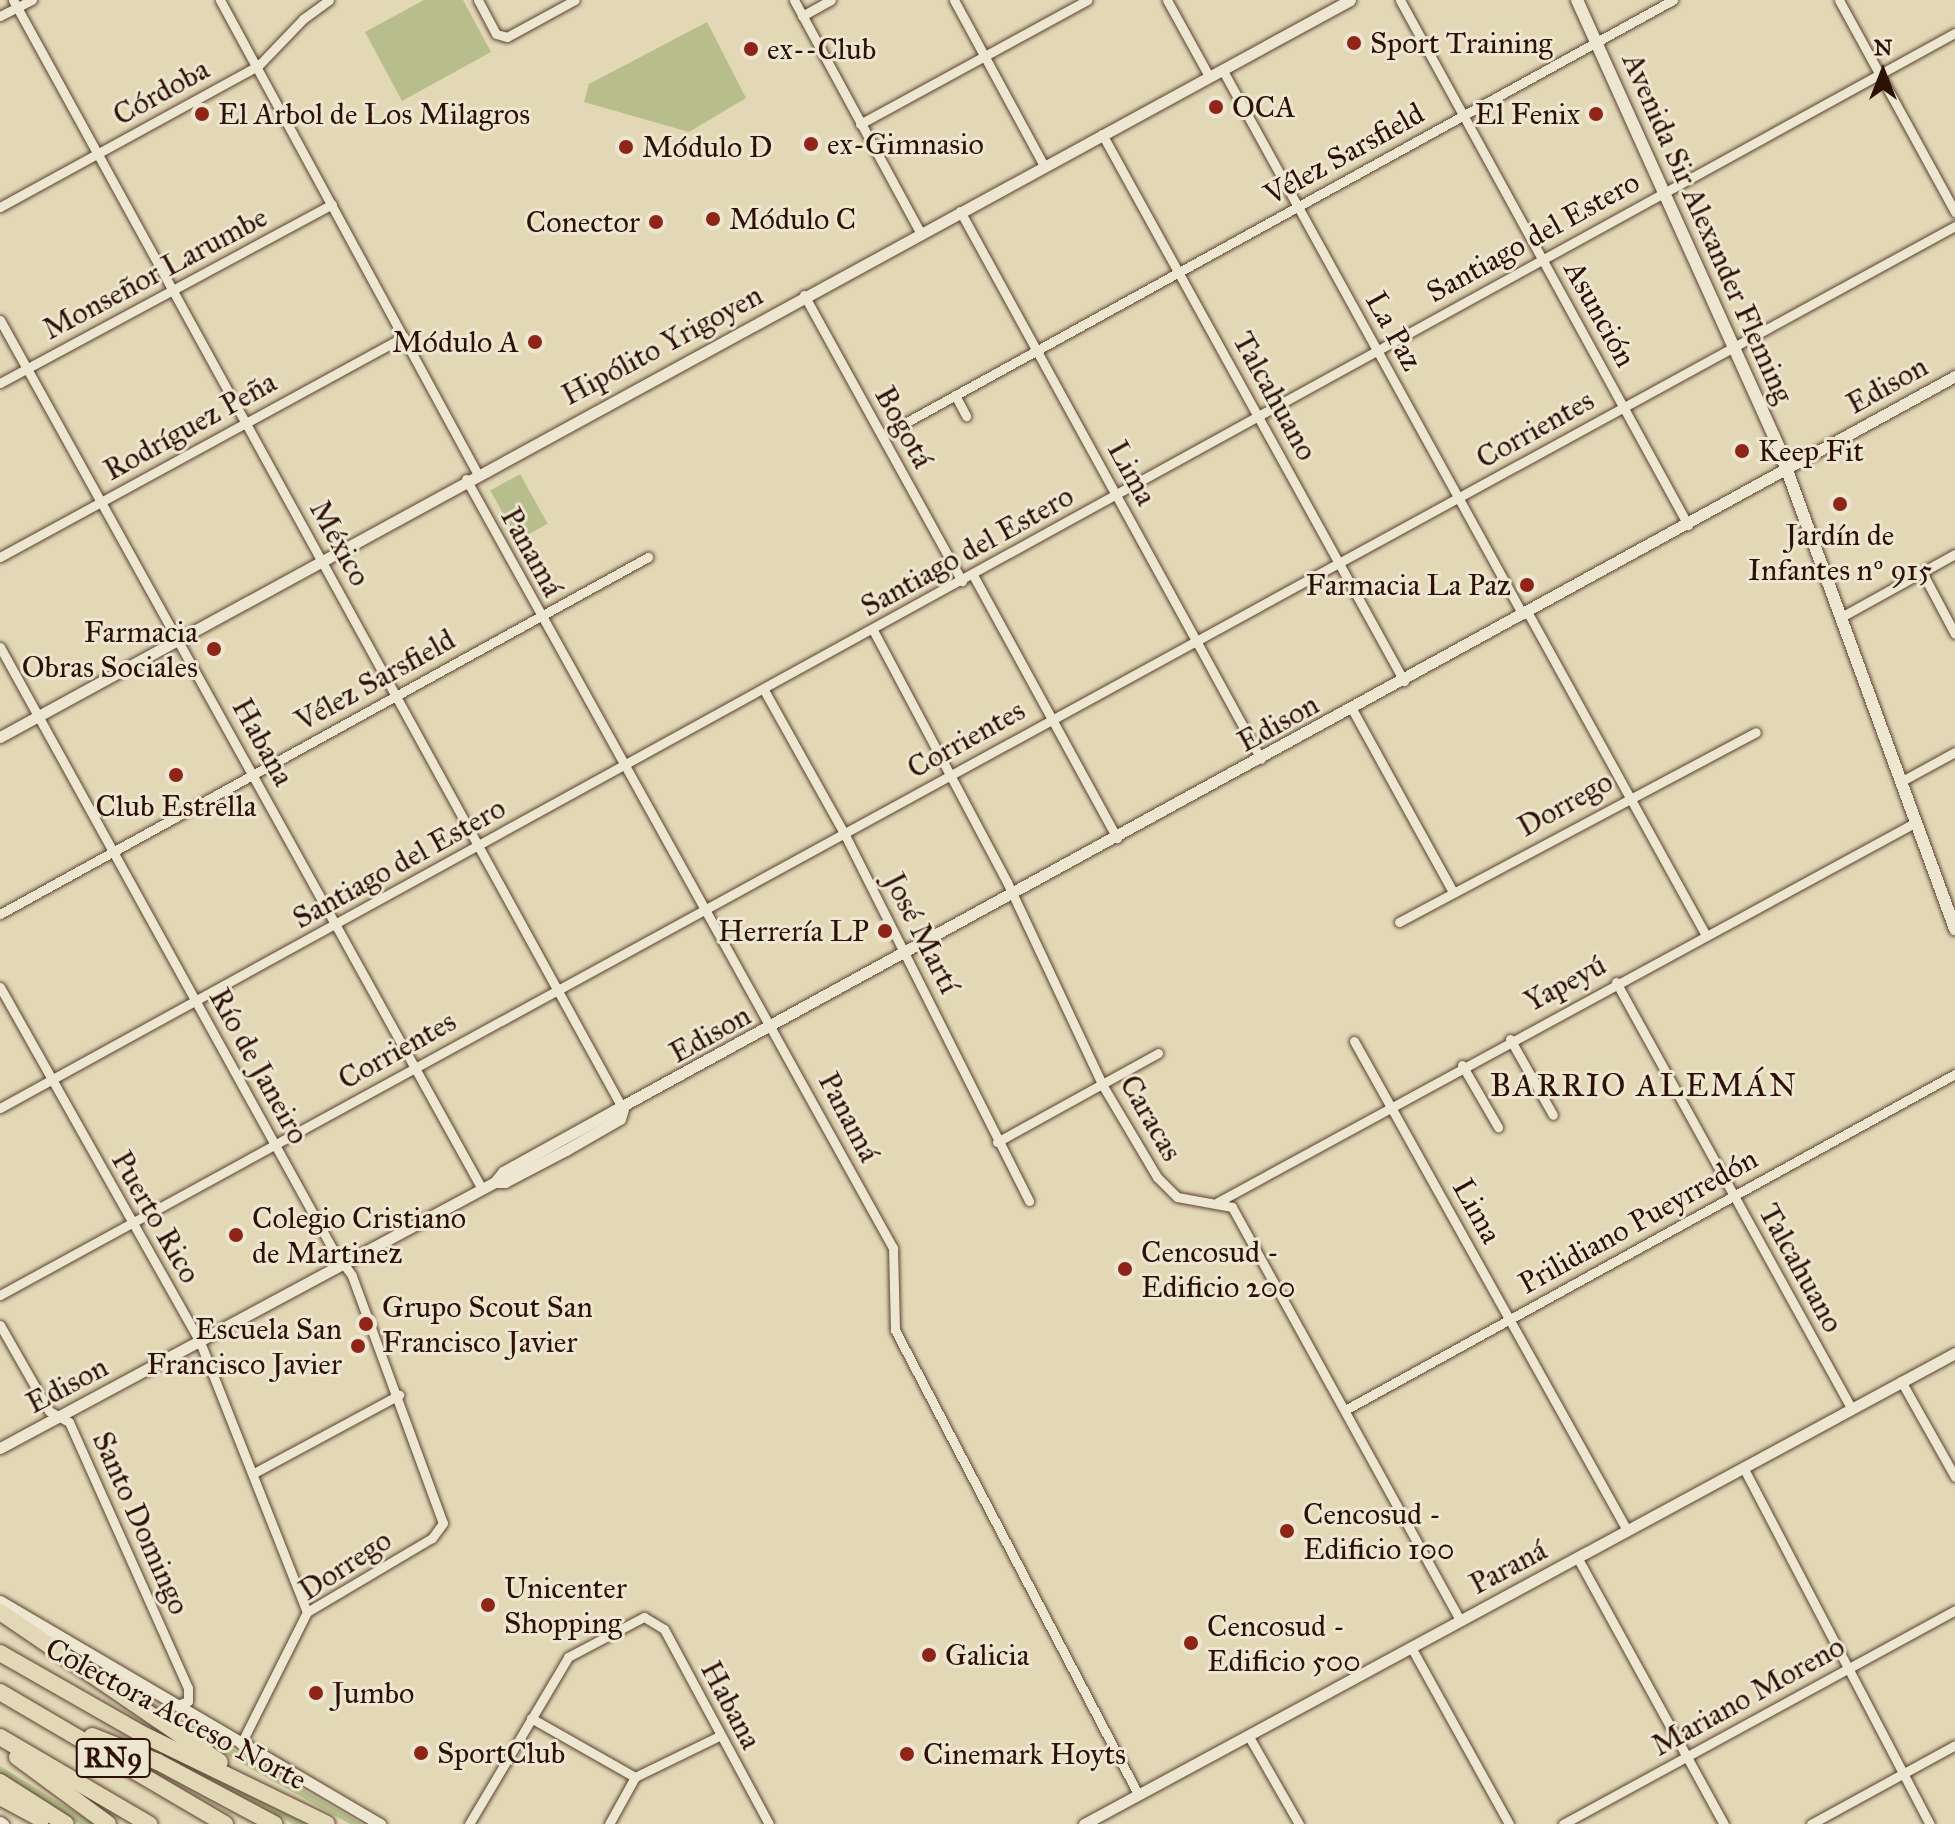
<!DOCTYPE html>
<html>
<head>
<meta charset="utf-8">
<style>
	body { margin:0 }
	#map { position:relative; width:1955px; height:1824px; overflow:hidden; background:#e3d8b6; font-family:"IM FELL Great Primer",serif }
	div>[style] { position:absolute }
	.green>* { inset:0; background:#b8be8b; transform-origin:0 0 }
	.roads { filter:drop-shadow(0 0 2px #5a4232) drop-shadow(0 0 2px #5a4232) }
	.minor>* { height:9px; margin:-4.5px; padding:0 4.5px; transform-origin:4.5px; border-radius:4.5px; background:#ede6d0 }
	.tertiary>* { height:11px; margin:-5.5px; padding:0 5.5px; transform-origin:5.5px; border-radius:5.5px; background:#ede6d0 }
	.secondary>* { height:12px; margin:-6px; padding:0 6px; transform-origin:6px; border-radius:6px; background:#ede6d0 }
	.motorway>* { height:16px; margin:-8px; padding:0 8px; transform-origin:8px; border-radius:8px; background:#e3d8b6 }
	.dots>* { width:22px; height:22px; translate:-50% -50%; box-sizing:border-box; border:4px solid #ede6d0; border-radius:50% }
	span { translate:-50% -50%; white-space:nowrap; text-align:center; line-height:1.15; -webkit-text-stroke:6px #ede6d0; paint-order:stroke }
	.shield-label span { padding:2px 6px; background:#ede6d0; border:2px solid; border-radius:6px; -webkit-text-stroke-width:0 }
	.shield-label { font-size:28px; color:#2d1006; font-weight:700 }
	.poi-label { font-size:30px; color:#2d1006 }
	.left { translate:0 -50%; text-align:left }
	.right { translate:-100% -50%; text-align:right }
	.street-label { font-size:30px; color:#2d1006 }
	.neighbourhood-label { font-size:32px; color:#2d1006; letter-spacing:2px }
	.north { position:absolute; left:1843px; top:32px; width:80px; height:80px; -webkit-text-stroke:6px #ede6d0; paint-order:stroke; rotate:0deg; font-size:22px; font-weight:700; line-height:32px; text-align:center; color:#2d1006 }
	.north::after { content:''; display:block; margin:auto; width:28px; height:36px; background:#2d1006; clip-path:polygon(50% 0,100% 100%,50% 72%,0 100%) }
</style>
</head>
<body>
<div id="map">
	<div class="green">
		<div style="clip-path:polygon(424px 0,463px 0,491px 52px,402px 101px,365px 32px)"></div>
		<div style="clip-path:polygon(707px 22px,746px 98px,689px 132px,584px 102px,589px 84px)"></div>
		<div style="left:520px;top:474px;width:57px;height:34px;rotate:61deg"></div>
		<div style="clip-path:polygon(86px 1664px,362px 1824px,350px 1824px,221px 1752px)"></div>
		<div style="clip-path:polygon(134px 1739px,260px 1801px,307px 1824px,293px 1824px)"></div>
		<div style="clip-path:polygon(0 1766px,95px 1824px,80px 1824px,0 1773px)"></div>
	</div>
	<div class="roads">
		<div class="minor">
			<div style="left:13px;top:0;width:1266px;rotate:61.19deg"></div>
			<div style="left:220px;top:0;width:538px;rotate:61.48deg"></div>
			<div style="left:478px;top:0;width:38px;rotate:62deg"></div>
			<div style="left:496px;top:34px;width:11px;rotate:15deg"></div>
			<div style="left:507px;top:37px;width:77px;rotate:-28.6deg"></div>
			<div style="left:794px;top:0;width:264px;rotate:61.5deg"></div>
			<div style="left:954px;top:0;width:189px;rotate:61.5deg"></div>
			<div style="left:1167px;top:0;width:87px;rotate:61.1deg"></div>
			<div style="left:1400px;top:0;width:599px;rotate:61.25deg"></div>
			<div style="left:1839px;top:0;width:242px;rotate:61.3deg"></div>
			<div style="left:0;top:16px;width:36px;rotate:-27deg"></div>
			<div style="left:802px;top:16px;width:33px;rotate:-29deg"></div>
			<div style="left:1222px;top:69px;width:623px;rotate:61.13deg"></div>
			<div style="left:860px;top:124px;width:259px;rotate:-28.6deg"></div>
			<div style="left:1102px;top:134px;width:625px;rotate:61.1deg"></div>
			<div style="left:0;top:207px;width:294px;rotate:-28.7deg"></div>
			<div style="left:258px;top:66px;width:65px;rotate:-46.2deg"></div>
			<div style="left:303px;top:19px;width:32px;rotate:-36deg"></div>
			<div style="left:960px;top:211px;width:625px;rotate:61.22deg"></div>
			<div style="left:804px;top:295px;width:327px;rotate:61.1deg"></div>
			<div style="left:0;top:320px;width:994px;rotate:60.98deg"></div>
			<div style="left:0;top:383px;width:377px;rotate:-28.3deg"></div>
			<div style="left:955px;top:395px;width:24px;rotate:62deg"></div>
			<div style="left:905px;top:423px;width:877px;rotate:-28.85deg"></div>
			<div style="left:466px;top:479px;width:880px;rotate:60.96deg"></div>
			<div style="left:893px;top:1248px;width:82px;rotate:88.6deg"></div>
			<div style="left:895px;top:1330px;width:524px;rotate:62.36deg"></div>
			<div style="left:0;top:557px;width:460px;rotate:-28.6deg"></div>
			<div style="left:1922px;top:572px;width:70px;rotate:62deg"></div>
			<div style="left:973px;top:575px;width:300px;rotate:61.3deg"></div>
			<div style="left:1528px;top:613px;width:368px;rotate:61.1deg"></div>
			<div style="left:1843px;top:616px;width:128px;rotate:-29deg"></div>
			<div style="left:873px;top:630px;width:285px;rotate:62deg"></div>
			<div style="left:1007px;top:882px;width:225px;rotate:64.8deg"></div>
			<div style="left:1103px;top:1086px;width:106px;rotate:59.3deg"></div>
			<div style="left:1157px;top:1177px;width:28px;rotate:45deg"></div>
			<div style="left:1177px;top:1197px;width:56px;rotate:10.3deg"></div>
			<div style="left:1232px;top:1207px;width:472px;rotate:61.1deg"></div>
			<div style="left:0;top:647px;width:687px;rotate:61.08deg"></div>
			<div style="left:332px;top:1248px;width:34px;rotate:54deg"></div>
			<div style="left:352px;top:1276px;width:263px;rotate:69.8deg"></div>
			<div style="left:443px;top:1523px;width:19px;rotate:126deg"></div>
			<div style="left:432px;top:1538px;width:145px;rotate:149.4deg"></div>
			<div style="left:307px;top:1612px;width:148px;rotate:116.6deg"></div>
			<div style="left:764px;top:690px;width:164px;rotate:60.8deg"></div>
			<div style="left:844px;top:833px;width:412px;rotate:63.3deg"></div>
			<div style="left:1352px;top:709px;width:209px;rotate:61.1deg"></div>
			<div style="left:1902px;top:781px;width:60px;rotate:-28.7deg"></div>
			<div style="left:0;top:914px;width:740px;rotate:-28.85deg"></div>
			<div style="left:1399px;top:922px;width:404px;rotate:-28deg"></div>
			<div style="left:1616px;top:982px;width:487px;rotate:61.1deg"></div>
			<div style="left:0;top:987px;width:407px;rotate:60.6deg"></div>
			<div style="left:200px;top:1342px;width:290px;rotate:68.4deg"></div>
			<div style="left:1510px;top:1039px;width:87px;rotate:60.5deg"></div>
			<div style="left:1354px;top:1041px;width:560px;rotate:60.83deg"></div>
			<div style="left:1462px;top:1065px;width:72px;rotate:59.9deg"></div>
			<div style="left:0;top:1108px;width:2231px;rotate:-28.81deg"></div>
			<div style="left:997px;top:1142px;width:184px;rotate:-28.9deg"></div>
			<div style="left:1218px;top:1202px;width:795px;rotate:-28.56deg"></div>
			<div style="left:0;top:1295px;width:2228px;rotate:-28.67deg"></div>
			<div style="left:0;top:1325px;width:99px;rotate:60.3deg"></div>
			<div style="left:49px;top:1411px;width:23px;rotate:29deg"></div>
			<div style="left:69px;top:1422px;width:291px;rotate:65.9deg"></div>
			<div style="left:188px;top:1688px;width:13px;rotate:90deg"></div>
			<div style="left:188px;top:1701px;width:12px;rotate:160deg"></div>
			<div style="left:1901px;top:1381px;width:110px;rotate:60.6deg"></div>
			<div style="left:1345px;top:1410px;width:696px;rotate:-28.85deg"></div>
			<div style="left:1743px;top:1467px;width:403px;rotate:62.4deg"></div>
			<div style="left:254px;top:1473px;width:165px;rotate:-28.3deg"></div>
			<div style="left:1577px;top:1557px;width:305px;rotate:61.2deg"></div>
			<div style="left:1411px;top:1647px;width:202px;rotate:61deg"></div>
			<div style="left:531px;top:1718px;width:120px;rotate:29.6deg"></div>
			<div style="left:1248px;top:1735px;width:103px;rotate:60.2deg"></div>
			<div style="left:469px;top:1824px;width:194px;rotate:-59.3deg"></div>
			<div style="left:568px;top:1657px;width:86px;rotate:-27.8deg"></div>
			<div style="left:644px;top:1617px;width:23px;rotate:31deg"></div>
			<div style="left:664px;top:1629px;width:221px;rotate:61.7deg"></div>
			<div style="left:609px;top:1824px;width:54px;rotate:-61deg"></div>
			<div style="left:635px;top:1777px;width:93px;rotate:-26deg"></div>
			<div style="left:1563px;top:1824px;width:447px;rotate:-28.6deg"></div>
			<div style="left:1811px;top:1824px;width:164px;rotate:-28.7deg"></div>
		</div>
		<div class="tertiary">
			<div style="left:0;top:737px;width:1538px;rotate:-28.63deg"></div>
			<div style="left:495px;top:1182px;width:10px"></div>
			<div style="left:505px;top:1182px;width:69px;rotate:-27.7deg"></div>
			<div style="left:566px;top:1150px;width:62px;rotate:-29.9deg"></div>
			<div style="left:620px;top:1119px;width:10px;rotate:-73deg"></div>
			<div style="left:0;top:1448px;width:562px;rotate:-28.25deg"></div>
			<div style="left:495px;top:1182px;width:13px;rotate:-51deg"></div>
			<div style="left:503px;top:1172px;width:128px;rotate:-29deg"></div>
			<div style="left:615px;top:1110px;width:1528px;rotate:-28.71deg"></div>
			<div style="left:0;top:1601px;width:441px;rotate:30.4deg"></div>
			<div style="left:0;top:1822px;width:4px;rotate:34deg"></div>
			<div style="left:1084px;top:1824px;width:990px;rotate:-28.4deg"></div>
		</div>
		<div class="secondary">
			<div style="left:1577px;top:0;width:486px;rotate:65.7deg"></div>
			<div style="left:1777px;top:443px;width:518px;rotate:69.88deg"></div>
		</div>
		<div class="motorway">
			<div style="left:0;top:1612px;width:266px;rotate:34.3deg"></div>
			<div style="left:0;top:1653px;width:166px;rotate:29.7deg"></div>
			<div style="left:144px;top:1735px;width:203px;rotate:25.9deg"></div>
			<div style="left:0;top:1692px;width:261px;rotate:30.4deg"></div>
			<div style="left:92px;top:1736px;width:71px;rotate:21.5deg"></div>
			<div style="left:158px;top:1762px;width:132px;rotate:28.1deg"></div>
			<div style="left:0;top:1737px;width:173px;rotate:30.3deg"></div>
			<div style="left:17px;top:1757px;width:113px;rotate:36.4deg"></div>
			<div style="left:0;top:1782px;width:78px;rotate:32.5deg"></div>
			<div style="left:0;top:1797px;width:47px;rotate:28.2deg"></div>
		</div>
	</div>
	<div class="dots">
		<div style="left:1354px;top:43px;background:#8f2418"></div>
		<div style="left:751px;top:49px;background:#8f2418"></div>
		<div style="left:1216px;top:107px;background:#8f2418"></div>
		<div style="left:202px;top:114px;background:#8f2418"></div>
		<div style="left:1596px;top:114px;background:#8f2418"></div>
		<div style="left:811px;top:144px;background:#8f2418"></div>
		<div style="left:626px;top:147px;background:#8f2418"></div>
		<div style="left:713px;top:219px;background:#8f2418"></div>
		<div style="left:656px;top:222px;background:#8f2418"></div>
		<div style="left:535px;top:342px;background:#8f2418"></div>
		<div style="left:1742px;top:451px;background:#8f2418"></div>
		<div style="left:1840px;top:504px;background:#8f2418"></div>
		<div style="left:1527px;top:585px;background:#8f2418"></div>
		<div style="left:214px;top:649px;background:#8f2418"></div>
		<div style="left:176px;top:775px;background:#8f2418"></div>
		<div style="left:885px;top:931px;background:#8f2418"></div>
		<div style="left:236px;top:1235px;background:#8f2418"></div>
		<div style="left:1125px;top:1269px;background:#8f2418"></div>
		<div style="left:366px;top:1324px;background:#8f2418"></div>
		<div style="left:358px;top:1346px;background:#8f2418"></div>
		<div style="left:1287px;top:1531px;background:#8f2418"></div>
		<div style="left:488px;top:1605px;background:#8f2418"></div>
		<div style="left:1191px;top:1643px;background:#8f2418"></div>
		<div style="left:929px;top:1655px;background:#8f2418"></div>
		<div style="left:316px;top:1693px;background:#8f2418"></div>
		<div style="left:421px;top:1753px;background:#8f2418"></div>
		<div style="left:907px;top:1754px;background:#8f2418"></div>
	</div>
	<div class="shield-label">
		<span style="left:113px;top:1758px">RN9</span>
	</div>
	<div class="poi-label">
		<span class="left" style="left:1370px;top:43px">Sport Training</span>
		<span class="left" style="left:767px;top:49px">ex--Club</span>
		<span class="left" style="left:1232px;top:107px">OCA</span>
		<span class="left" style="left:218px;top:114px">El Arbol de Los Milagros</span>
		<span class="right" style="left:1580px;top:114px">El Fenix</span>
		<span class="left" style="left:827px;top:144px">ex-Gimnasio</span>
		<span class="left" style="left:642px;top:147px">Módulo D</span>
		<span class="left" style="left:729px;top:219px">Módulo C</span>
		<span class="right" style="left:640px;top:222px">Conector</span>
		<span class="right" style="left:519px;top:342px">Módulo A</span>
		<span class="left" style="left:1758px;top:451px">Keep Fit</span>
		<span style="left:1840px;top:552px">Jardín de<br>Infantes nº 915</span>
		<span class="right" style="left:1511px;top:585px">Farmacia La Paz</span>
		<span class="right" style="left:198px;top:649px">Farmacia<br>Obras Sociales</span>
		<span style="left:176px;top:806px">Club Estrella</span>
		<span class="right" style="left:869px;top:931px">Herrería LP</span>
		<span class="left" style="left:252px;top:1235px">Colegio Cristiano<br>de Martinez</span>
		<span class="left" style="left:1141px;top:1269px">Cencosud -<br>Edificio 200</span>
		<span class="left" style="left:382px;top:1324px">Grupo Scout San<br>Francisco Javier</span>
		<span class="right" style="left:342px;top:1346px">Escuela San<br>Francisco Javier</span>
		<span class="left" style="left:1303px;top:1531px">Cencosud -<br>Edificio 100</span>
		<span class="left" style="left:504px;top:1605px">Unicenter<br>Shopping</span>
		<span class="left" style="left:1207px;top:1643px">Cencosud -<br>Edificio 500</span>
		<span class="left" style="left:945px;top:1655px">Galicia</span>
		<span class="left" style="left:332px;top:1693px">Jumbo</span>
		<span class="left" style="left:437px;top:1753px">SportClub</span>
		<span class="left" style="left:923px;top:1754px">Cinemark Hoyts</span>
	</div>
	<div class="street-label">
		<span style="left:161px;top:92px;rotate:-29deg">Córdoba</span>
		<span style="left:1344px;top:154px;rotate:-29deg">Vélez Sarsfield</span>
		<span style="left:1708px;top:228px;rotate:66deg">Avenida Sir Alexander Fleming</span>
		<span style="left:1533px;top:237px;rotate:-29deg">Santiago del Estero</span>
		<span style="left:155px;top:273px;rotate:-28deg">Monseñor Larumbe</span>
		<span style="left:1600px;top:314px;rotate:61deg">Asunción</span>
		<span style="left:1394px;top:331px;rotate:61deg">La Paz</span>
		<span style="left:662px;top:345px;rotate:-28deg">Hipólito Yrigoyen</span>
		<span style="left:1887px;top:385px;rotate:-29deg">Edison</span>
		<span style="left:1275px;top:396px;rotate:61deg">Talcahuano</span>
		<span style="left:190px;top:426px;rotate:-29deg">Rodríguez Peña</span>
		<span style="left:904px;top:427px;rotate:61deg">Bogotá</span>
		<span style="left:1535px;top:429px;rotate:-29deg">Corrientes</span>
		<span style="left:1132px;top:473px;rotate:61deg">Lima</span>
		<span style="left:340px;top:543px;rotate:61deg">México</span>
		<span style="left:967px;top:551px;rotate:-29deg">Santiago del Estero</span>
		<span style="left:532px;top:552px;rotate:61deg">Panamá</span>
		<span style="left:375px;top:680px;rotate:-29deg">Vélez Sarsfield</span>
		<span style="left:1278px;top:723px;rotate:-29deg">Edison</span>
		<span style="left:966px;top:739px;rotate:-29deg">Corrientes</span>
		<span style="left:263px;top:742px;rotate:61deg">Habana</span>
		<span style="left:1565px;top:804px;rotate:-29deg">Dorrego</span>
		<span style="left:399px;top:863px;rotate:-29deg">Santiago del Estero</span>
		<span style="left:922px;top:933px;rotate:63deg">José Martí</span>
		<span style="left:1565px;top:983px;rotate:-28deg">Yapeyú</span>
		<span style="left:710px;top:1034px;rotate:-29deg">Edison</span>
		<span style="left:397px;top:1050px;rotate:-29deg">Corrientes</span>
		<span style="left:259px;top:1066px;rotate:61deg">Río de Janeiro</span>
		<span style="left:849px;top:1117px;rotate:62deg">Panamá</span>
		<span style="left:1151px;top:1118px;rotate:60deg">Caracas</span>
		<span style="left:1477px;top:1211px;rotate:61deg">Lima</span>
		<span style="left:156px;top:1217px;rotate:60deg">Puerto Rico</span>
		<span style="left:1638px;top:1221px;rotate:-29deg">Prilidiano Pueyrredón</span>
		<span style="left:1801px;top:1268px;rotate:61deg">Talcahuano</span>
		<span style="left:67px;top:1385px;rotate:-28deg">Edison</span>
		<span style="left:141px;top:1523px;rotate:66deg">Santo Domingo</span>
		<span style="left:345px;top:1565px;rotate:-33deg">Dorrego</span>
		<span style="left:1508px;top:1567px;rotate:-28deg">Paraná</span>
		<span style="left:1748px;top:1696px;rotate:-29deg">Mariano Moreno</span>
		<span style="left:731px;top:1705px;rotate:62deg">Habana</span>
		<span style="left:176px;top:1714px;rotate:28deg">Colectora Acceso Norte</span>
	</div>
	<div class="neighbourhood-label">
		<span style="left:1644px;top:1086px">BARRIO ALEMÁN</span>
	</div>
	<div class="north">N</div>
</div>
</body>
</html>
